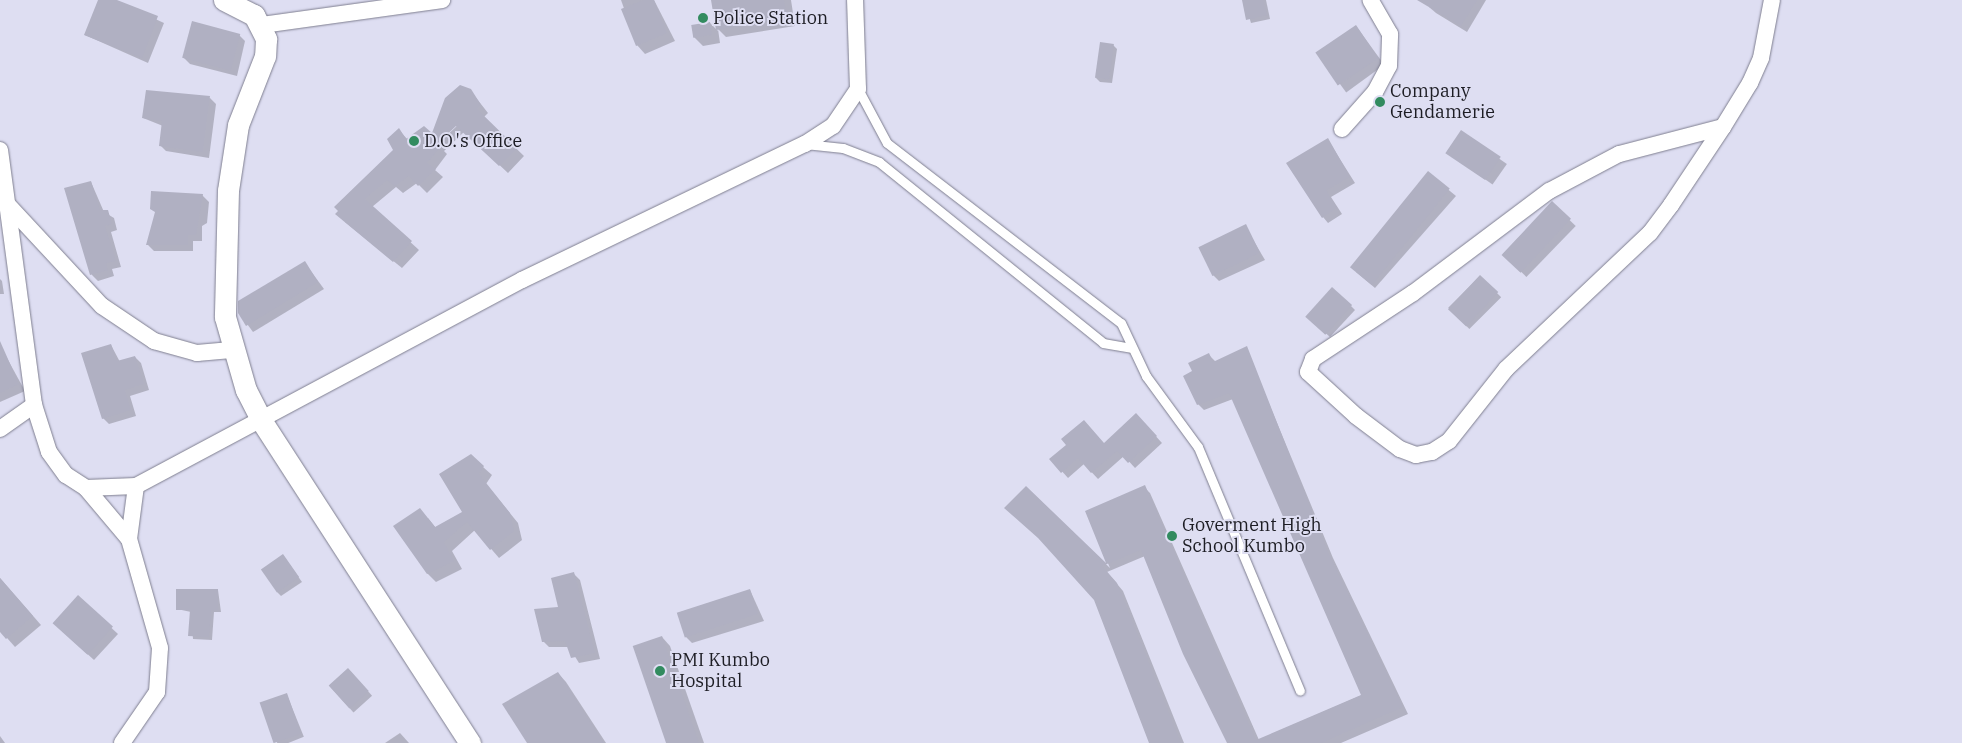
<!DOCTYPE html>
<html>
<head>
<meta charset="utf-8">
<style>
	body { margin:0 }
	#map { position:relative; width:1962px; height:743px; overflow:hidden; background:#dedef2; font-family:"IBM Plex Serif",serif }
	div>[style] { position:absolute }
	.shadow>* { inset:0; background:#0003; transform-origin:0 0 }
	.building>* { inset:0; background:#b0b0c2; transform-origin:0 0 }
	.roads { filter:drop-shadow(0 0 1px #7e7e8f) drop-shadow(0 0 1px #7e7e8f) }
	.service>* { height:9px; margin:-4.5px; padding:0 4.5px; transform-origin:4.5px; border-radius:4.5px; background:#fff }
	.minor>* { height:16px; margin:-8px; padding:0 8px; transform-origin:8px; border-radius:8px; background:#fff }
	.tertiary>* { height:21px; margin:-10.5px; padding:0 10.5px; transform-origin:10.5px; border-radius:10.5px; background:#fff }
	.dots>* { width:14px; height:14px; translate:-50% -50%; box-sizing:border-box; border:2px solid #dedef2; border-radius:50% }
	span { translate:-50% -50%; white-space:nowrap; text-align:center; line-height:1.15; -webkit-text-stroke:4px #dedef2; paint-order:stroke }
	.poi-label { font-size:18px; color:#1d1d24 }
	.left { translate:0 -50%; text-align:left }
</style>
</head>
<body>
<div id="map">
	<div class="shadow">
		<div style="clip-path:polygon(99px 0,114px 0,164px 23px,148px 63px,85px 35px)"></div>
		<div style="clip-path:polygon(621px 0,654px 0,675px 41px,645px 54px,637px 45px)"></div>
		<div style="clip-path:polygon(712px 0,791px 0,795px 26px,726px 37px,718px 29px,720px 43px,703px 46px,694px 37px,710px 23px,718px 31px)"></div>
		<div style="clip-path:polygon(1244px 0,1266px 0,1270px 19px,1251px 23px)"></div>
		<div style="clip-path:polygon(1433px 0,1486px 0,1467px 32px,1436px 13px,1429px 7px)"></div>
		<div style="left:1356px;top:26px;width:48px;height:47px;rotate:54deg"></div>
		<div style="clip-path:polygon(239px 35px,245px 41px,237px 76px,190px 64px,184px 58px)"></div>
		<div style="clip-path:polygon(1113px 45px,1117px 49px,1112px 83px,1100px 82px,1096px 78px)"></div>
		<div style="clip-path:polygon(evenodd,470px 90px,488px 113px,484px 117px,524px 156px,508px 173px,464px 132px,444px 151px,447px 154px,435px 170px,443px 177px,427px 193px,417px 183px,403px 193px,396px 187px,372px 207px,419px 250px,402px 268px,345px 222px,395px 150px,399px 130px,408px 140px,432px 135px,470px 90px,460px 120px,461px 122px,440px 142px,440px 139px,460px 120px)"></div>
		<div style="clip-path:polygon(210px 98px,216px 104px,209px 158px,166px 151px,160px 145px,163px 126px,143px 118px)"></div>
		<div style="left:1461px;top:132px;width:56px;height:25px;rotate:35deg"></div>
		<div style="clip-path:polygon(1328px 140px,1355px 183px,1331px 197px,1342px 214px,1328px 223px,1323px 217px)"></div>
		<div style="clip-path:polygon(1428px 173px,1456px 196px,1375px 288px,1356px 272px)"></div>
		<div style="clip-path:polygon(91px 182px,104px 212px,114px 218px,117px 230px,111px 232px,121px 267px,112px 269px,114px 276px,98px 281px,92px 275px,66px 189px)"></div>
		<div style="clip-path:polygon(202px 195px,209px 202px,207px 223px,202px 226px,202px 241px,193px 241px,193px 251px,154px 251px,148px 245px)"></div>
		<div style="left:1552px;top:203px;width:33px;height:71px;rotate:44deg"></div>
		<div style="clip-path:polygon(1245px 226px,1265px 260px,1219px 281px,1213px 275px)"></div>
		<div style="clip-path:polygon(305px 263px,324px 289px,253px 332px,239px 313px)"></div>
		<div style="left:1480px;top:276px;width:30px;height:45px;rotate:45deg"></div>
		<div style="clip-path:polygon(0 279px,2px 281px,4px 294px,0 294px)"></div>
		<div style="clip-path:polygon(1351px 306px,1355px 310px,1330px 337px,1307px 317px)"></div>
		<div style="clip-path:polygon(111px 345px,120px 362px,135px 357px,141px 363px,149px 390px,130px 396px,136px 416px,109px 424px,103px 418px)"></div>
		<div style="clip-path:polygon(1246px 348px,1333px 558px,1408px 714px,1341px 743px,1228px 743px,1145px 556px,1107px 572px,1123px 591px,1184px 743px,1151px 743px,1095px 600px,1026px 487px,1110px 568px,1086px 512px,1144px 487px,1150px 493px,1259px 740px,1362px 695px,1233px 399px,1204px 410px,1198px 404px,1194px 371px,1209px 355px,1216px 362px)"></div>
		<div style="clip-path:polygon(2px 349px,25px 391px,0 402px,0 350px)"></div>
		<div style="clip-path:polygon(1142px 421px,1162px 443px,1135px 468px,1124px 456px,1098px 479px,1084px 464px,1068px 478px,1051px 459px,1104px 444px)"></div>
		<div style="clip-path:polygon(483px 467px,492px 475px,486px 484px,518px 523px,522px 540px,499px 558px,475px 530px,452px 551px,462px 569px,436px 582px,427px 573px,428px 518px,436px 528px,464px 512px,440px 474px)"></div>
		<div style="clip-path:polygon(283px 555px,302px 582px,281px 596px,277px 592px)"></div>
		<div style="clip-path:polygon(573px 573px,580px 580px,600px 659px,579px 663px,569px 647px,549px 647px,543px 641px)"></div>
		<div style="clip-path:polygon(0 578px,41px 625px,15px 647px,0 630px)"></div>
		<div style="clip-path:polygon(218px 590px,221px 612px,214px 612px,212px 640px,193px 639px,191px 612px,177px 609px)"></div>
		<div style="clip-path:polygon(750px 590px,764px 621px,692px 643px,686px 637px,678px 613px)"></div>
		<div style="clip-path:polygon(78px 597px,118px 634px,94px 660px,60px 629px)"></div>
		<div style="clip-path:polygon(662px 637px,670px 646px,704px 743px,667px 743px)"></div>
		<div style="left:348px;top:669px;width:36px;height:25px;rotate:48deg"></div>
		<div style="clip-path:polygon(558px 673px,566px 682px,606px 743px,528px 743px)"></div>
		<div style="left:287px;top:695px;width:45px;height:27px;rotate:68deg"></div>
		<div style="clip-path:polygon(400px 733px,409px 743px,385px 743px)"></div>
		<div style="clip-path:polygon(0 736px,5px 743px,0 743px)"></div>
	</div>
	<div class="building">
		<div style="clip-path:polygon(98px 0,117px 0,158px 16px,142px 58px,84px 35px)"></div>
		<div style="clip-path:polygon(643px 0,654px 0,667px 33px,636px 46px,621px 9px)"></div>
		<div style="clip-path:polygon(711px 0,784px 0,787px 18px,716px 30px)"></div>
		<div style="clip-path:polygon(1242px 0,1263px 0,1267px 15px,1246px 20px)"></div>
		<div style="clip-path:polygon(1417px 0,1477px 0,1461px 26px)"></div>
		<div style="left:192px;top:21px;width:50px;height:38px;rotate:15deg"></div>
		<div style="left:710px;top:22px;width:13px;height:19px;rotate:81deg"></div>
		<div style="left:1356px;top:25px;width:40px;height:49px;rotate:56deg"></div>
		<div style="left:1100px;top:42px;width:14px;height:36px;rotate:8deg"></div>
		<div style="clip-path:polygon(460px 85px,471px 89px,481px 105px,477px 109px,517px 148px,499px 166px,456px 126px,438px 143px,441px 146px,427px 163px,436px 169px,418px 186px,409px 176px,395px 186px,387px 180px,365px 199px,412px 241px,393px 262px,335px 214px,338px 211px,334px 207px,393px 150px,387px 139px,399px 128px,406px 139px,424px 126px,432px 133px,445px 98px)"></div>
		<div style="clip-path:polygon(146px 90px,210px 96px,203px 152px,159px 146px,162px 121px,142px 118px)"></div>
		<div style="left:1461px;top:130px;width:48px;height:28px;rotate:34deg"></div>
		<div style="clip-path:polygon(1328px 138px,1350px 177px,1326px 190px,1337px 208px,1322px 218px,1286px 163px)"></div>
		<div style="left:1428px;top:171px;width:28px;height:124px;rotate:39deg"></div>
		<div style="clip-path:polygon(91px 181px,100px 210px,108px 210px,112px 224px,105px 226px,116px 261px,106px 263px,108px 270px,90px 275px,64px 188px)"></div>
		<div style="clip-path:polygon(151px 191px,203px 194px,196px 235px,188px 235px,188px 245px,146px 245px,155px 212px,150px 209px)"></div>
		<div style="left:1552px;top:201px;width:26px;height:74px;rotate:43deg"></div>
		<div style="left:1246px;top:224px;width:32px;height:53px;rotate:64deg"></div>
		<div style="clip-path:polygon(305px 261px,318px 282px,246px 326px,238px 313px,238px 301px)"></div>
		<div style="left:1480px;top:275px;width:25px;height:47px;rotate:43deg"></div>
		<div style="left:1332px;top:287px;width:27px;height:40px;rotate:42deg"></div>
		<div style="clip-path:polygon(0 341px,19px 384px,0 393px)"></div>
		<div style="clip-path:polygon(111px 344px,117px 361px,135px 356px,144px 384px,125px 390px,131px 410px,102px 419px,81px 353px)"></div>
		<div style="clip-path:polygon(1247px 346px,1327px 550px,1403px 707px,1321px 743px,1227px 743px,1183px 654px,1141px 550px,1102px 566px,1117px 583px,1181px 743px,1149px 743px,1094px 600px,1038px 538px,1004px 508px,1026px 486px,1106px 563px,1085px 511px,1145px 485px,1256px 740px,1361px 695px,1229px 393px,1197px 405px,1183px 376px,1192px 371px,1188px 363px,1209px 353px,1213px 362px)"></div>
		<div style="clip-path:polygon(1136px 413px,1157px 436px,1128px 463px,1117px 451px,1091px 473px,1078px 458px,1061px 473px,1049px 459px,1066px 445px,1061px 439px,1084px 420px,1104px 443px)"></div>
		<div style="clip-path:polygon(471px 454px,484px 466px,479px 474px,510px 513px,514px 531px,490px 550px,467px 522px,444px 542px,454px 561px,427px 574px,393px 526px,420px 508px,435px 527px,462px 512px,439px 474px)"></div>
		<div style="left:283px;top:554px;width:28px;height:27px;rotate:55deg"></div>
		<div style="clip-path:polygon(574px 572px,595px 653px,571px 658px,565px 641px,542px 642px,534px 609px,558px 607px,551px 578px)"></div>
		<div style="clip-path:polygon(0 578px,33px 616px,6px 639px,0 632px)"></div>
		<div style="clip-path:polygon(176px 589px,218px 589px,218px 610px,211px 610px,209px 637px,188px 636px,190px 610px,176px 610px)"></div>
		<div style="left:750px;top:589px;width:26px;height:77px;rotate:72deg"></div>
		<div style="left:78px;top:595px;width:47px;height:38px;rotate:42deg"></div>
		<div style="left:662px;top:636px;width:113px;height:31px;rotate:71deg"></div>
		<div style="left:348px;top:668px;width:31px;height:26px;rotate:48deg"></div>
		<div style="clip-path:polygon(558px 672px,604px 743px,527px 743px,502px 704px)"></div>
		<div style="left:287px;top:693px;width:43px;height:29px;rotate:71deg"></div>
	</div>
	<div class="roads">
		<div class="service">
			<div style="left:858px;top:89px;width:61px;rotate:61.8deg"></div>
			<div style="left:887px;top:143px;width:295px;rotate:37.6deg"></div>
			<div style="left:1121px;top:323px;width:59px;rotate:64.7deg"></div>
			<div style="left:1146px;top:376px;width:88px;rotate:53.8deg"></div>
			<div style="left:1198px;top:447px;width:264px;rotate:67.3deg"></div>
			<div style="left:805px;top:144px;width:38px;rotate:6deg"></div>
			<div style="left:843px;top:148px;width:39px;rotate:21deg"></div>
			<div style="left:879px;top:162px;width:288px;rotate:38.9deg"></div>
			<div style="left:1103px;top:343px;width:27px;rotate:10deg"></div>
		</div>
		<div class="minor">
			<div style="left:262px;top:25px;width:182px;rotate:-7.9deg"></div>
			<div style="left:1723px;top:127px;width:107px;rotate:165.4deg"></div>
			<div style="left:1619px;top:154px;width:79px;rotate:152.1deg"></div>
			<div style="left:1549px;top:191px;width:170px;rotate:143.1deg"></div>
			<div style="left:1413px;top:293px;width:120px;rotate:146.6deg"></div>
			<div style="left:1313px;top:359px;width:14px;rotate:111deg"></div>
			<div style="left:1308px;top:372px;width:65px;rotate:42.5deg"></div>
			<div style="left:1356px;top:416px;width:55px;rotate:36.9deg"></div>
			<div style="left:1400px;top:449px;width:17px;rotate:21deg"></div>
			<div style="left:1416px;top:455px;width:16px;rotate:-11deg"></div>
			<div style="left:1432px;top:452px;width:20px;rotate:-33deg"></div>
			<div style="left:1449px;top:441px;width:92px;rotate:-51.6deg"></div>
			<div style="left:1506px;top:369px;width:198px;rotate:-43.4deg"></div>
			<div style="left:1650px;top:233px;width:35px;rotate:-53deg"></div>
			<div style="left:1671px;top:205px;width:94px;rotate:-56.3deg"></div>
			<div style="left:1723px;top:127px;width:52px;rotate:-58.5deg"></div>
			<div style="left:1750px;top:83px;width:27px;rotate:-66deg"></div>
			<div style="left:1761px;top:58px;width:59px;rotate:-79.3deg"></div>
			<div style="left:1342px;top:129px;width:50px;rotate:-48.3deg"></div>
			<div style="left:1375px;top:92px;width:30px;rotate:-62deg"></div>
			<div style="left:1389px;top:66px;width:32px;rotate:-88deg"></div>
			<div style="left:1390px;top:34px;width:39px;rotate:-120deg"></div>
			<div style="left:0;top:150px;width:257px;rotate:82.4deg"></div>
			<div style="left:34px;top:405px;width:49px;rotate:72.3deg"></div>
			<div style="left:49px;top:452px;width:29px;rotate:54deg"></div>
			<div style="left:66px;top:475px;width:24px;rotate:33deg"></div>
			<div style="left:86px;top:488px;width:50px;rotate:-2.3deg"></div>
			<div style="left:136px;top:486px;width:438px;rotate:-28.1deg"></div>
			<div style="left:522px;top:280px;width:314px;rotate:-25.7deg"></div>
			<div style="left:805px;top:144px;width:33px;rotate:-33deg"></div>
			<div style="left:833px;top:126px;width:45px;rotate:-56deg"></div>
			<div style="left:858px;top:89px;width:89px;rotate:-91.9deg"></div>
			<div style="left:8px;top:205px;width:138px;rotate:47.1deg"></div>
			<div style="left:102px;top:306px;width:63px;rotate:33.9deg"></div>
			<div style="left:154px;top:341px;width:45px;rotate:15.6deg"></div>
			<div style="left:197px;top:353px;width:37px;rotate:-5deg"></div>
			<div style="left:0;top:429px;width:42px;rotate:-35.2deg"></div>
			<div style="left:86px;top:488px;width:67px;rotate:49.9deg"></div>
			<div style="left:129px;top:539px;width:113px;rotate:74.1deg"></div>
			<div style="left:160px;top:648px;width:44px;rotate:93.9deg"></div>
			<div style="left:157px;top:692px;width:62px;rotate:124.5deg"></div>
			<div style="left:129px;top:539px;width:53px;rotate:-82.5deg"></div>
		</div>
		<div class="tertiary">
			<div style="left:224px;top:0;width:34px;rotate:27deg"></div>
			<div style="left:254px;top:15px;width:27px;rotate:63deg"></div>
			<div style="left:266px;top:39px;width:17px;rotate:93deg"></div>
			<div style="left:265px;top:56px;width:74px;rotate:111.4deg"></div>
			<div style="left:238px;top:125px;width:66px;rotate:98.7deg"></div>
			<div style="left:228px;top:190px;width:127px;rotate:91.4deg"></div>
			<div style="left:225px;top:317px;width:76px;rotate:74deg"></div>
			<div style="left:246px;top:390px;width:34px;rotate:63deg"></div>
			<div style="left:261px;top:420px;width:385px;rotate:57.1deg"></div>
		</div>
	</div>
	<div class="dots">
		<div style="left:703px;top:18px;background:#328b5f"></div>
		<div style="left:1380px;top:102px;background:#328b5f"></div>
		<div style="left:414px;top:141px;background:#328b5f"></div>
		<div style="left:1172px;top:536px;background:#328b5f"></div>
		<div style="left:660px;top:671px;background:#328b5f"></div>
	</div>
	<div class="poi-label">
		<span class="left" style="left:713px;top:18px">Police Station</span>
		<span class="left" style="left:1390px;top:102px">Company<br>Gendamerie</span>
		<span class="left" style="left:424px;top:141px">D.O.'s Office</span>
		<span class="left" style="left:1182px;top:536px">Goverment High<br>School Kumbo</span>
		<span class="left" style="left:671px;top:671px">PMI Kumbo<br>Hospital</span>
	</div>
</div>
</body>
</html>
